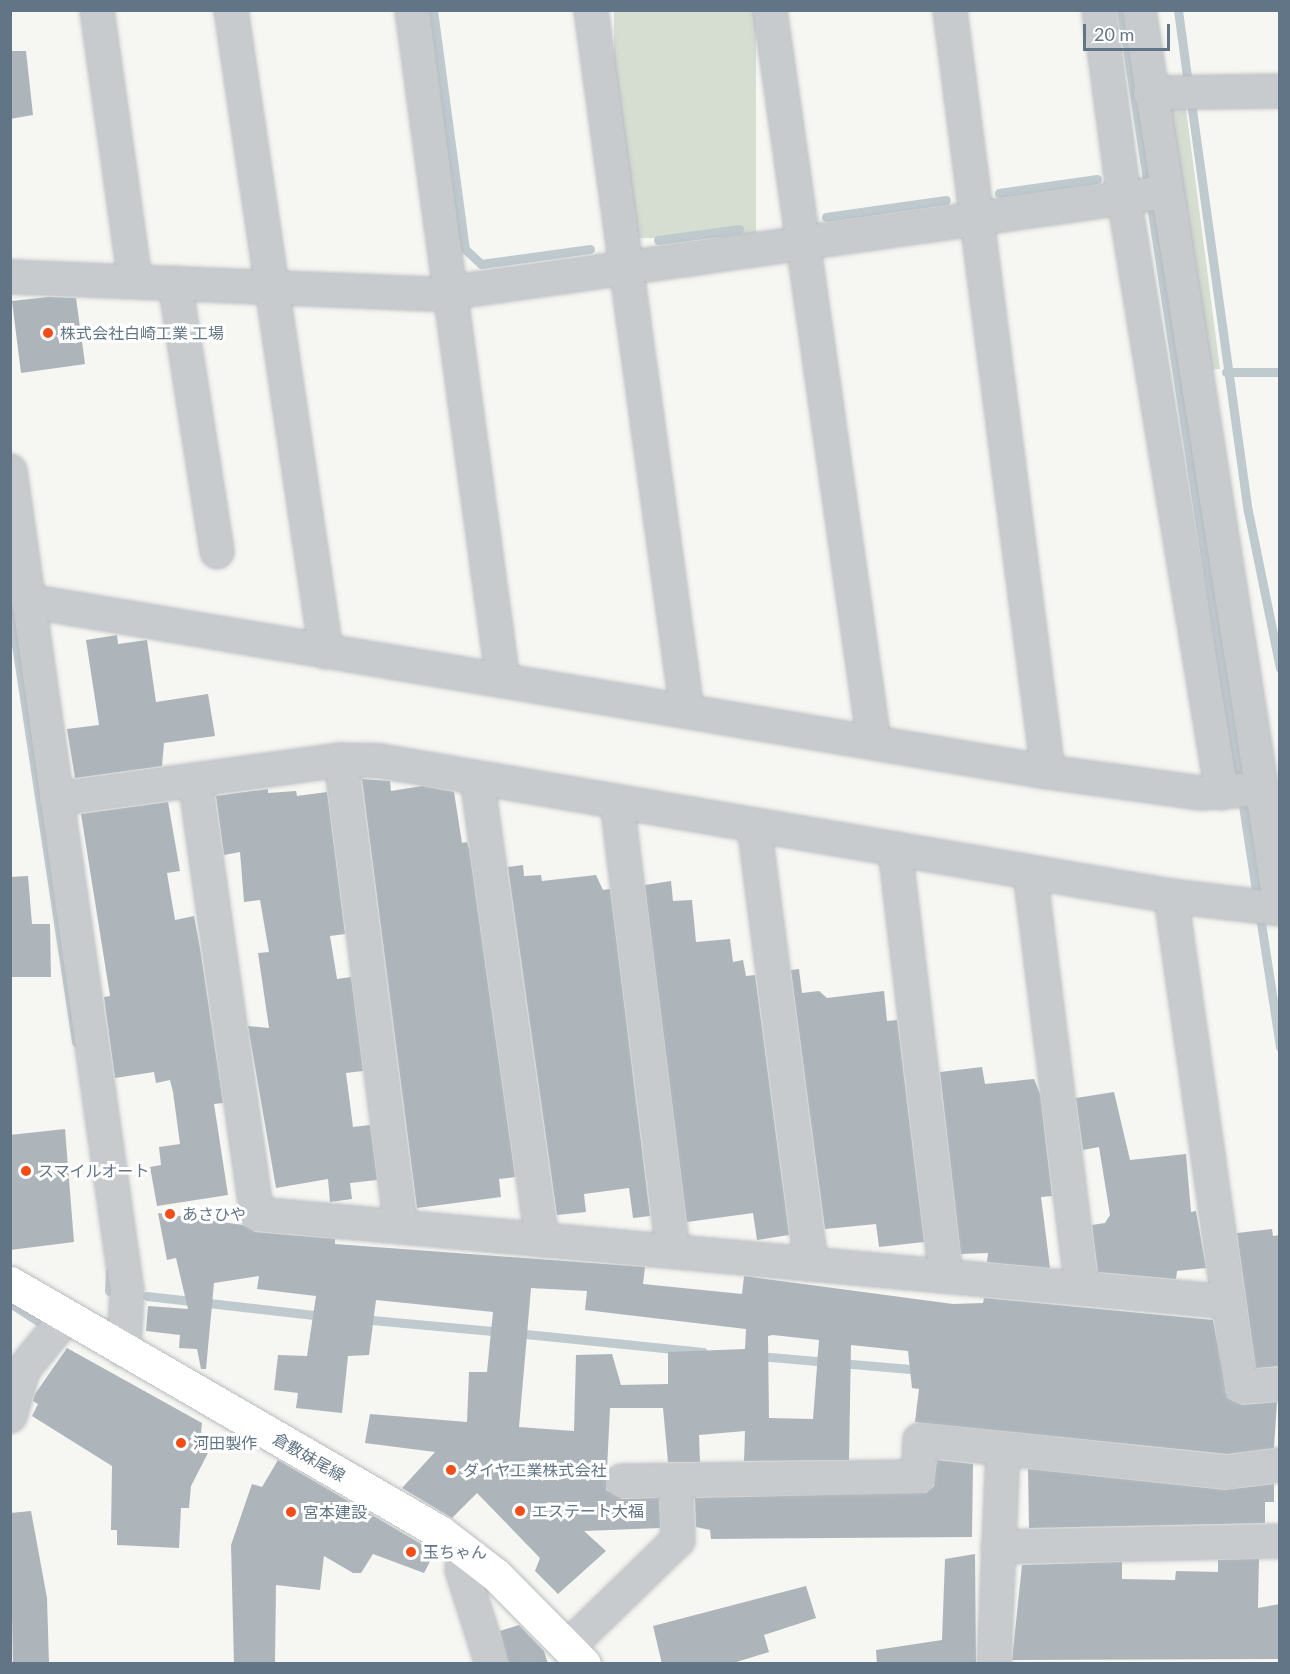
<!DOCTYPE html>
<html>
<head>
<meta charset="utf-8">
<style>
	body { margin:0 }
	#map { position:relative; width:1290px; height:1674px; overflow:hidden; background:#f6f6f2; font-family:Lato,"Noto Sans JP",sans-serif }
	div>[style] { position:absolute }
	.green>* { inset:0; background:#d6ded2; transform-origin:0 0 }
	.stream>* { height:9px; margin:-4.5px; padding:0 4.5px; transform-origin:4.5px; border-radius:4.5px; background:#bfcacf }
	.building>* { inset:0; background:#adb5bb }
	.roads { filter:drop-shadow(0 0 2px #b8bcc0) drop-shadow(0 0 2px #b8bcc0) }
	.minor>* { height:32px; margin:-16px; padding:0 16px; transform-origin:16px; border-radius:16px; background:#c8cbce }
	.major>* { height:33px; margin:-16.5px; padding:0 16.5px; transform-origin:16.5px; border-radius:16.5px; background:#fff }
	.dots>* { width:16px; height:16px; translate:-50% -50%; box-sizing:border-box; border:3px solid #fff; border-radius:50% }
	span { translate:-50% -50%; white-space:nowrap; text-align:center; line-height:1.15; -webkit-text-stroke:6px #fff; paint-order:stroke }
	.poi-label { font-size:16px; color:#627586 }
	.left { translate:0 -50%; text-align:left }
	.street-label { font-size:16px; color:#627586 }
	.frame { position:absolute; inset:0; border:12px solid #627586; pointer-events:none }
	.scale { position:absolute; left:1083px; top:24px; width:87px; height:27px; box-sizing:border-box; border:3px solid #627586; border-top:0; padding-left:8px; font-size:18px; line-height:21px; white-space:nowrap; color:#627586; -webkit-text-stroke:4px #fff; paint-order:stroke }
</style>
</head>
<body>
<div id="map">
	<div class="green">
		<div style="left:614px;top:11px;width:142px;height:227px"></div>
		<div style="clip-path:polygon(1185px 101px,1220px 369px,1207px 370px,1166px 103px)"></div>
	</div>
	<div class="stream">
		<div style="left:433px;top:10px;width:241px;rotate:82.4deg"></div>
		<div style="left:465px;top:249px;width:22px;rotate:43deg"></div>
		<div style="left:481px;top:264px;width:110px;rotate:-7.8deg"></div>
		<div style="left:1121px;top:10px;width:1049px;rotate:81.28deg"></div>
		<div style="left:1178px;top:10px;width:75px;rotate:82.3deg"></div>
		<div style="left:1191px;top:102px;width:413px;rotate:82.1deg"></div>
		<div style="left:1248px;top:511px;width:160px;rotate:78.5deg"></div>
		<div style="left:999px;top:193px;width:99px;rotate:-8.1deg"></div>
		<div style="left:826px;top:217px;width:121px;rotate:-8.1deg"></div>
		<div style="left:658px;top:240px;width:82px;rotate:-7.7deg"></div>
		<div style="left:1226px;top:372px;width:54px"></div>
		<div style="left:10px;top:605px;width:442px;rotate:81.4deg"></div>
		<div style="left:109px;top:1291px;width:19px;rotate:-87deg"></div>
		<div style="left:147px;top:1296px;width:177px;rotate:6.5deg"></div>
		<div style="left:10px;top:1303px;width:33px;rotate:33deg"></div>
		<div style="left:361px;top:1319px;width:143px;rotate:5.2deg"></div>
		<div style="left:516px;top:1333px;width:188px;rotate:5.8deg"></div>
		<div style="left:758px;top:1356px;width:164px;rotate:4.9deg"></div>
	</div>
	<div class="building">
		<div style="clip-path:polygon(10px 51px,26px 51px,33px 115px,10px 119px)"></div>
		<div style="clip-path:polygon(48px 297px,76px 298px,85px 364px,21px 373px,12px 301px)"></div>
		<div style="clip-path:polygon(117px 635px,118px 644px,147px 640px,156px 702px,208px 694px,215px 736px,164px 743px,162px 766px,75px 778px,67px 729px,99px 725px,86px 640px)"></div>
		<div style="clip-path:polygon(362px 779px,390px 781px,391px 791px,422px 786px,454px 792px,462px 843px,467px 842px,469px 849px,515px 1177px,499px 1179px,501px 1197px,417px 1208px)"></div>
		<div style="clip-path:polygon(268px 789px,268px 793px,296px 791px,297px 796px,327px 792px,345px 934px,330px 936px,337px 979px,351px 977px,363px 1071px,346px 1073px,353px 1127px,370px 1125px,377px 1180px,350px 1183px,352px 1199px,330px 1202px,328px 1179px,276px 1188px,248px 1026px,269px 1028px,258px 953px,269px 952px,260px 900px,244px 902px,240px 852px,224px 855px,216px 796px)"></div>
		<div style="clip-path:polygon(168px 802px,180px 871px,167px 873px,175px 920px,194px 916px,200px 948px,223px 1103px,214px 1104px,228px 1195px,157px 1206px,150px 1167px,161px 1165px,159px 1147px,180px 1144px,173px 1092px,170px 1080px,156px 1083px,154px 1072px,115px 1078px,104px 997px,110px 996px,81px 814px)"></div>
		<div style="clip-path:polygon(523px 865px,524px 876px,541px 875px,542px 881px,596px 875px,603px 890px,610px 889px,650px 1216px,633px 1218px,629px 1188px,584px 1194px,586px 1212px,557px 1215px,508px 867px)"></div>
		<div style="clip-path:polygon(28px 876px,32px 924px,50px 924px,51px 977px,10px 977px,10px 877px)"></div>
		<div style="clip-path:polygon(671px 881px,673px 901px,692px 900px,696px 942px,730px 939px,733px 962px,743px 960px,746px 976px,755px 975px,789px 1235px,757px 1240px,753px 1213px,687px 1222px,645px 885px)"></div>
		<div style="clip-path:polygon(799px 969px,802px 993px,819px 991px,827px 998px,884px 991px,887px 1021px,897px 1020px,924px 1242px,879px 1247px,876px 1224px,825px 1229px,791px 970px)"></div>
		<div style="clip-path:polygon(982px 1067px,985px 1084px,1034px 1079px,1040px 1094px,1052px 1196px,1041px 1197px,1050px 1268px,987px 1262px,988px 1253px,961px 1254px,940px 1072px)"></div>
		<div style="clip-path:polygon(1114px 1092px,1130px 1160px,1186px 1154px,1191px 1212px,1196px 1211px,1206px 1268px,1177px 1271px,1176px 1279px,1098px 1272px,1092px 1225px,1105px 1223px,1110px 1215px,1099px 1147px,1083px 1150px,1076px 1098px)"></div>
		<div style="clip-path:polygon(65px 1129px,74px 1242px,10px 1250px,10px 1135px)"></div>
		<div style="clip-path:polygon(evenodd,158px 1213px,243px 1225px,255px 1232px,335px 1239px,335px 1244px,645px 1267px,643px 1284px,742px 1294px,744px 1276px,953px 1304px,983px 1303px,984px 1298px,1213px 1320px,1227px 1398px,1242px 1405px,1277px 1402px,1274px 1448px,1227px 1454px,915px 1422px,919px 1389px,912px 1388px,908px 1351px,851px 1345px,849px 1460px,744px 1461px,745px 1431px,699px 1435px,700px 1462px,668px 1462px,663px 1408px,610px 1408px,606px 1490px,622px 1499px,659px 1498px,660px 1528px,584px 1531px,606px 1551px,558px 1594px,535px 1571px,540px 1558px,477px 1493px,452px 1518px,402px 1488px,435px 1452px,365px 1443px,370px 1414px,467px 1422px,469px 1372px,487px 1372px,493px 1312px,376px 1300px,369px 1355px,348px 1356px,342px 1413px,296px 1408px,298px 1393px,274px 1390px,278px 1355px,307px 1356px,316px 1296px,257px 1289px,259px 1276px,214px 1283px,206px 1369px,201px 1369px,197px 1349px,179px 1348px,180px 1335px,146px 1331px,148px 1306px,188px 1309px,176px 1258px,167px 1260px,158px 1213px,531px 1288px,587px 1291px,585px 1310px,746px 1329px,745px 1349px,668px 1352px,668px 1384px,621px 1385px,612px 1354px,576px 1355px,574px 1431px,519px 1427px,531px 1288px,158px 1213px,773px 1335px,819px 1340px,813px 1419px,769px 1418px,768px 1336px,773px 1335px)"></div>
		<div style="clip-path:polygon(1272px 1229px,1273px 1236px,1280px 1235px,1280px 1366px,1256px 1368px,1237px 1233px)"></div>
		<div style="clip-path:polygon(67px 1348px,202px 1423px,199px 1452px,208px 1453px,191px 1486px,189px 1508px,181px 1508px,179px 1548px,117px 1545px,117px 1530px,111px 1530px,112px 1466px,32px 1416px,38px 1404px,33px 1401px,35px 1394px)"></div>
		<div style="clip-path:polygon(278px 1460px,435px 1552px,424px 1573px,373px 1554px,361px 1573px,353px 1573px,324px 1556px,320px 1590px,276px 1585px,275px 1664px,234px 1664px,231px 1545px,252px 1484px,262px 1487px)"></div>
		<div style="clip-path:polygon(937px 1460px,973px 1464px,972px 1537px,711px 1539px,710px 1530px,696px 1527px,695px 1498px,926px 1493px,934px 1486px)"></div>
		<div style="clip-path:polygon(1028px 1469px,1225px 1490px,1274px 1484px,1274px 1502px,1265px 1502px,1265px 1523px,1029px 1528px)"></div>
		<div style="clip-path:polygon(31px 1511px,47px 1598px,49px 1664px,13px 1664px,10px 1513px)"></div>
		<div style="clip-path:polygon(975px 1554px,976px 1663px,877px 1664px,876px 1650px,942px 1640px,945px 1559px)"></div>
		<div style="clip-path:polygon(1259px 1559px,1258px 1608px,1280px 1604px,1280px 1659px,1012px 1660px,1022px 1565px,1122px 1562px,1122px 1579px,1175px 1580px,1176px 1571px,1218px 1572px,1218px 1560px)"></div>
		<div style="clip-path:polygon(806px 1586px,816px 1618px,764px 1635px,769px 1652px,730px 1664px,662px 1664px,653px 1626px)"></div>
		<div style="clip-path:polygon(519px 1625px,544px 1651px,548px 1664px,509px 1664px,500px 1631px)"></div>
	</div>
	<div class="roads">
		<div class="minor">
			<div style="left:97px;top:10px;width:274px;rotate:82deg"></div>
			<div style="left:231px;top:10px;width:649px;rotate:81.58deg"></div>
			<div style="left:412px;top:10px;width:677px;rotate:82.28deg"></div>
			<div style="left:591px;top:10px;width:708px;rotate:82.2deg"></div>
			<div style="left:770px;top:10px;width:739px;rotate:81.91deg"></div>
			<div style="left:950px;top:10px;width:768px;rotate:82.67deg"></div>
			<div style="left:1099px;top:10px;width:190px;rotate:82.4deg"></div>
			<div style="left:1124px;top:198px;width:603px;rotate:80.65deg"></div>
			<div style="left:1139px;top:10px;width:906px;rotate:81.05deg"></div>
			<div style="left:1150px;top:93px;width:130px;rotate:-0.9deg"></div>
			<div style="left:10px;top:277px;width:430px;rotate:2.3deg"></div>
			<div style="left:440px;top:294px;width:733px;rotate:-8deg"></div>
			<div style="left:175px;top:283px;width:272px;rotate:81.1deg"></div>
			<div style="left:10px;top:471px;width:828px;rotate:81.88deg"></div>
			<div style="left:127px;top:1291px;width:60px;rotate:92.9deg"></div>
			<div style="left:28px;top:601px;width:1034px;rotate:9.52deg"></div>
			<div style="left:1048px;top:772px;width:155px;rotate:7.8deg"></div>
			<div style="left:1202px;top:793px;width:59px;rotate:-3.9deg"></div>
			<div style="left:341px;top:760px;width:471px;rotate:82.7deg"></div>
			<div style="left:477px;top:778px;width:467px;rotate:82deg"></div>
			<div style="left:195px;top:780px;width:438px;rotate:81.9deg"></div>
			<div style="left:257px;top:1214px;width:976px;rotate:5.17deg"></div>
			<div style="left:56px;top:799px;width:288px;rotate:-7.8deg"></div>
			<div style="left:341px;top:760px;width:39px;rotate:1deg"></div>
			<div style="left:380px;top:761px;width:802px;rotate:9.69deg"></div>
			<div style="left:1171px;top:896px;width:110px;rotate:6.8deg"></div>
			<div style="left:617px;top:802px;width:453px;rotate:82.9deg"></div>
			<div style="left:754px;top:825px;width:443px;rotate:82.6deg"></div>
			<div style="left:895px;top:849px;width:430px;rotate:83.2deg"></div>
			<div style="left:1030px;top:872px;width:419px;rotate:82.9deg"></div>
			<div style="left:1171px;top:896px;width:496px;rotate:81.9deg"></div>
			<div style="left:1241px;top:1387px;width:39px;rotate:-4deg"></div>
			<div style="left:10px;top:1416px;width:48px;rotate:-74.2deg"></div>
			<div style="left:23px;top:1370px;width:68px;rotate:-50.9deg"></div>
			<div style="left:622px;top:1481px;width:296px;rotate:-0.8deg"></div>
			<div style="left:918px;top:1477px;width:37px;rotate:-87deg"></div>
			<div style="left:920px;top:1440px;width:309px;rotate:6deg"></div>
			<div style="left:1227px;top:1472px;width:53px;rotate:-7.5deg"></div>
			<div style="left:998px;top:1547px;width:282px;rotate:-1.2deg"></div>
			<div style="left:464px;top:1551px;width:19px;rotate:96deg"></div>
			<div style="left:462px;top:1570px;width:99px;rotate:72.3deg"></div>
			<div style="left:569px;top:1646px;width:152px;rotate:-44.2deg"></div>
			<div style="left:678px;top:1540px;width:60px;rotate:-91.9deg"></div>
			<div style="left:994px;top:1664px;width:215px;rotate:-87.6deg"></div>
		</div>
		<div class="major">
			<div style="left:10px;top:1283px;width:497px;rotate:30.1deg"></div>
			<div style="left:440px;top:1532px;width:71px;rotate:37.5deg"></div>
			<div style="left:496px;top:1575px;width:125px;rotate:45.3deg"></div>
		</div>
	</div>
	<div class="dots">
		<div style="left:48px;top:333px;background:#f24d16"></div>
		<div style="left:26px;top:1171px;background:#f24d16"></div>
		<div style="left:170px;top:1214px;background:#f24d16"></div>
		<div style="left:181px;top:1443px;background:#f24d16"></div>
		<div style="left:451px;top:1470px;background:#f24d16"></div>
		<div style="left:520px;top:1511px;background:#f24d16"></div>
		<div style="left:291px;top:1512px;background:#f24d16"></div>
		<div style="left:411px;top:1552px;background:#f24d16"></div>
	</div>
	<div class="poi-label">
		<span class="left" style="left:60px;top:333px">株式会社白崎工業 工場</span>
		<span class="left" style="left:38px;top:1171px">スマイルオート</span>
		<span class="left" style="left:182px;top:1214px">あさひや</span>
		<span class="left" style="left:193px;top:1443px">河田製作</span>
		<span class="left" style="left:463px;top:1470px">ダイヤ工業株式会社</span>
		<span class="left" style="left:532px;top:1511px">エステート大福</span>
		<span class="left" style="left:303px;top:1512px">宮本建設</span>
		<span class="left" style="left:423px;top:1552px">玉ちゃん</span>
	</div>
	<div class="street-label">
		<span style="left:309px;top:1457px;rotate:30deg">倉敷妹尾線</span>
	</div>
	<div class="frame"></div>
	<div class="scale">20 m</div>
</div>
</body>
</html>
